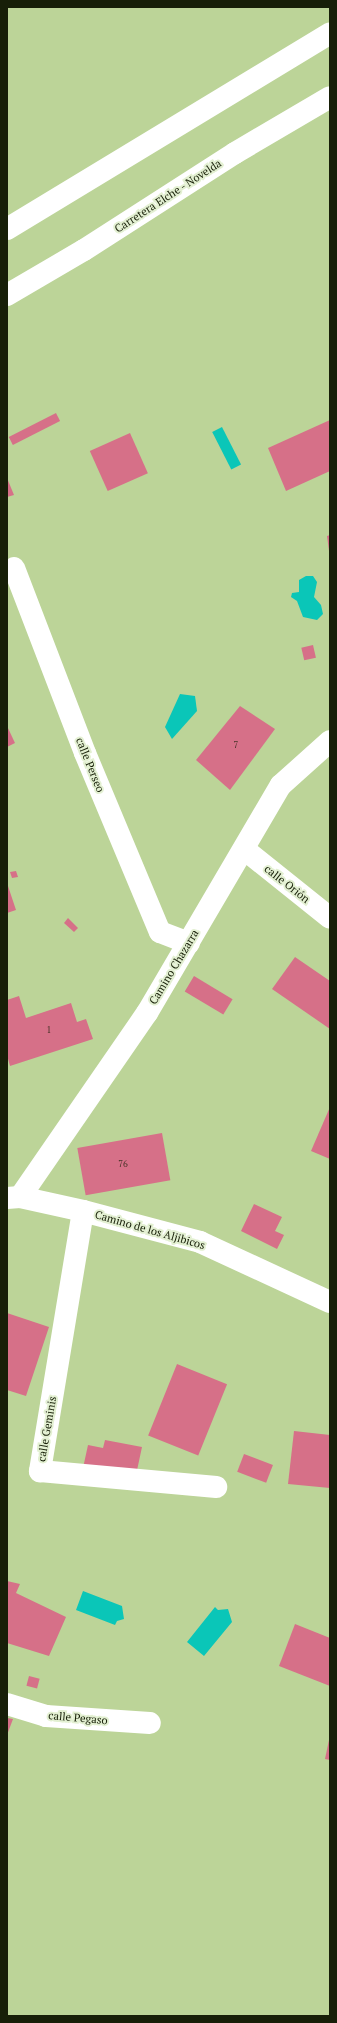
<!DOCTYPE html>
<html>
<head>
<meta charset="utf-8">
<style>
	body { margin:0 }
	#map { position:relative; width:337px; height:2023px; overflow:hidden; background:#bcd498; font-family:"PT Serif",serif }
	div>[style] { position:absolute }
	.water>* { inset:0; background:#0ac6b8; transform-origin:0 0 }
	.building>* { inset:0; background:#d67088; transform-origin:0 0 }
	.minor>* { height:22px; margin:-11px; padding:0 11px; transform-origin:11px; border-radius:11px; background:#fff }
	.primary>* { height:22px; margin:-11px; padding:0 11px; transform-origin:11px; border-radius:11px; background:#fff }
	span { translate:-50% -50%; white-space:nowrap; text-align:center; line-height:1.15; -webkit-text-stroke:4px #e3f0d2; paint-order:stroke }
	.number-label { font-size:9px; color:#473328 }
	.number-label span { -webkit-text-stroke-width:0 }
	.street-label { font-size:11px; color:#171f08 }
	.frame { position:absolute; inset:0; border:8px solid #171f08; pointer-events:none }
</style>
</head>
<body>
<div id="map">
	<div class="water">
		<div style="left:222px;top:427px;width:42px;height:11px;rotate:63deg"></div>
		<div style="clip-path:polygon(306px 576px,313px 576px,317px 582px,314px 597px,321px 605px,323px 614px,317px 620px,303px 617px,297px 601px,291px 597px,292px 593px,299px 592px,299px 580px)"></div>
		<div style="clip-path:polygon(180px 694px,195px 696px,197px 711px,172px 739px,165px 727px)"></div>
		<div style="clip-path:polygon(83px 1591px,122px 1606px,124px 1619px,117px 1621px,115px 1625px,76px 1610px)"></div>
		<div style="clip-path:polygon(215px 1607px,218px 1610px,228px 1609px,232px 1622px,204px 1656px,187px 1642px)"></div>
	</div>
	<div class="building">
		<div style="left:56px;top:413px;width:9px;height:53px;rotate:63deg"></div>
		<div style="clip-path:polygon(330px 420px,330px 471px,286px 491px,268px 448px)"></div>
		<div style="left:130px;top:433px;width:44px;height:44px;rotate:66deg"></div>
		<div style="clip-path:polygon(7px 478px,14px 495px,7px 497px)"></div>
		<div style="clip-path:polygon(330px 535px,330px 550px,329px 551px,327px 536px)"></div>
		<div style="left:313px;top:645px;width:13px;height:12px;rotate:77deg"></div>
		<div style="clip-path:polygon(240px 706px,275px 729px,230px 790px,196px 760px)"></div>
		<div style="clip-path:polygon(7px 726px,15px 743px,7px 747px)"></div>
		<div style="clip-path:polygon(16px 871px,18px 877px,12px 878px,10px 872px)"></div>
		<div style="clip-path:polygon(7px 883px,16px 910px,7px 913px)"></div>
		<div style="clip-path:polygon(68px 918px,78px 928px,74px 932px,64px 923px)"></div>
		<div style="clip-path:polygon(295px 957px,330px 981px,330px 1029px,272px 989px)"></div>
		<div style="left:194px;top:976px;width:45px;height:18px;rotate:31deg"></div>
		<div style="clip-path:polygon(19px 996px,26px 1018px,71px 1003px,77px 1022px,86px 1019px,93px 1039px,10px 1066px,7px 1055px,7px 1000px)"></div>
		<div style="clip-path:polygon(330px 1107px,330px 1159px,311px 1151px)"></div>
		<div style="left:162px;top:1133px;width:48px;height:86px;rotate:80deg"></div>
		<div style="clip-path:polygon(254px 1204px,282px 1217px,275px 1231px,284px 1235px,277px 1249px,241px 1231px)"></div>
		<div style="clip-path:polygon(7px 1313px,49px 1327px,26px 1396px,7px 1390px)"></div>
		<div style="left:177px;top:1364px;width:54px;height:77px;rotate:22deg"></div>
		<div style="clip-path:polygon(294px 1431px,330px 1435px,330px 1488px,288px 1484px)"></div>
		<div style="clip-path:polygon(105px 1440px,142px 1447px,136px 1475px,83px 1468px,88px 1445px,103px 1448px)"></div>
		<div style="left:244px;top:1454px;width:31px;height:19px;rotate:21deg"></div>
		<div style="clip-path:polygon(7px 1581px,20px 1584px,16px 1593px,66px 1617px,49px 1656px,7px 1643px)"></div>
		<div style="clip-path:polygon(295px 1624px,330px 1638px,330px 1686px,279px 1666px)"></div>
		<div style="left:29px;top:1676px;width:11px;height:10px;rotate:15deg"></div>
		<div style="clip-path:polygon(7px 1718px,13px 1719px,7px 1735px)"></div>
		<div style="clip-path:polygon(329px 1740px,330px 1740px,330px 1760px,325px 1759px)"></div>
	</div>
	<div class="minor">
		<div style="left:14px;top:568px;width:198px;rotate:69deg"></div>
		<div style="left:85px;top:753px;width:194px;rotate:67.3deg"></div>
		<div style="left:160px;top:932px;width:31px;rotate:21deg"></div>
		<div style="left:244px;top:849px;width:110px;rotate:38.7deg"></div>
		<div style="left:20px;top:1197px;width:224px;rotate:-55.4deg"></div>
		<div style="left:147px;top:1013px;width:264px;rotate:-59.6deg"></div>
		<div style="left:281px;top:785px;width:66px;rotate:-41.9deg"></div>
		<div style="left:7px;top:1198px;width:13px;rotate:-4deg"></div>
		<div style="left:20px;top:1197px;width:65px;rotate:12.5deg"></div>
		<div style="left:83px;top:1211px;width:121px;rotate:14.8deg"></div>
		<div style="left:200px;top:1242px;width:143px;rotate:24.8deg"></div>
		<div style="left:83px;top:1211px;width:264px;rotate:99.4deg"></div>
		<div style="left:40px;top:1471px;width:177px;rotate:5.2deg"></div>
		<div style="left:7px;top:1704px;width:41px;rotate:17.1deg"></div>
		<div style="left:46px;top:1716px;width:104px;rotate:3.9deg"></div>
	</div>
	<div class="primary">
		<div style="left:7px;top:229px;width:378px;rotate:-31.2deg"></div>
		<div style="left:7px;top:295px;width:89px;rotate:-30.3deg"></div>
		<div style="left:84px;top:250px;width:179px;rotate:-32.7deg"></div>
		<div style="left:235px;top:153px;width:110px;rotate:-30.5deg"></div>
	</div>
	<div class="number-label">
		<span style="left:236px;top:745px">7</span>
		<span style="left:49px;top:1030px">1</span>
		<span style="left:123px;top:1164px">76</span>
	</div>
	<div class="street-label">
		<span style="left:168px;top:196px;rotate:-33deg">Carretera Elche - Novelda</span>
		<span style="left:90px;top:765px;rotate:68deg">calle Perseo</span>
		<span style="left:287px;top:884px;rotate:38deg">calle Orión</span>
		<span style="left:174px;top:967px;rotate:-59deg">Camino Chazarra</span>
		<span style="left:150px;top:1230px;rotate:16deg">Camino de los Aljibicos</span>
		<span style="left:47px;top:1429px;rotate:-80deg">calle Geminis</span>
		<span style="left:78px;top:1718px;rotate:5deg">calle Pegaso</span>
	</div>
	<div class="frame"></div>
</div>
</body>
</html>
